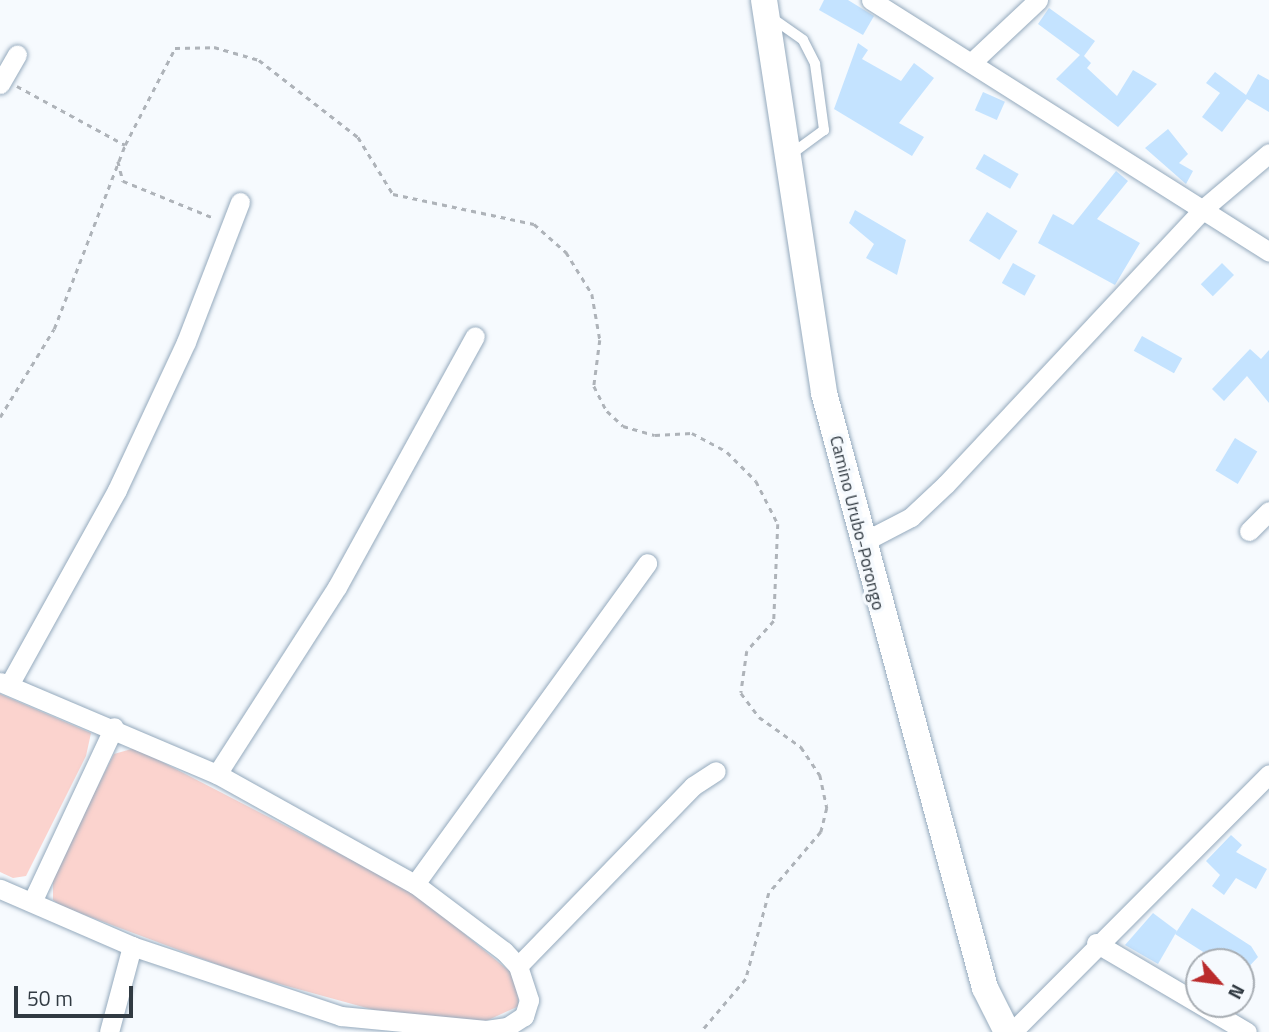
<!DOCTYPE html>
<html>
<head>
<meta charset="utf-8">
<style>
	body { margin:0 }
	#map { position:relative; width:1269px; height:1032px; overflow:hidden; background:#f6fafe; font-family:"Titillium Web",sans-serif }
	div>[style] { position:absolute }
	.green>* { inset:0; background:#fbd3ce }
	.building>* { inset:0; background:#c4e3ff; transform-origin:0 0 }
	.path>* { height:2.5px; margin-top:-1.25px; transform-origin:0; background:repeating-linear-gradient(90deg,#aeb3b9 0 5px,transparent 0 10px) }
	.roads { filter:drop-shadow(0 0 2px #95aabd) drop-shadow(0 0 2px #95aabd) }
	.service>* { height:10px; margin:-5px; padding:0 5px; transform-origin:5px; border-radius:5px; background:#fff }
	.minor>* { height:19px; margin:-9.5px; padding:0 9.5px; transform-origin:9.5px; border-radius:9.5px; background:#fff }
	.secondary>* { height:26px; margin:-13px; padding:0 13px; transform-origin:13px; border-radius:13px; background:#fff }
	span { translate:-50% -50%; white-space:nowrap; text-align:center; line-height:1.15; -webkit-text-stroke:7px #f6fafe; paint-order:stroke }
	.street-label { font-size:18px; color:#313a42 }
	.north { position:absolute; left:1185px; top:948px; width:70px; height:70px; box-sizing:border-box; background:#f6fafe; border:2px solid #a7adb3; border-radius:50%; rotate:118deg; font-size:19px; font-weight:700; line-height:28px; text-align:center; color:#313a42 }
	.north::after { content:''; display:block; margin:auto; width:24px; height:32px; background:#ba2b2c; clip-path:polygon(50% 0,100% 100%,50% 72%,0 100%) }
	.scale { position:absolute; left:14px; top:986px; width:119px; height:32px; box-sizing:border-box; border:4px solid #313a42; border-top:0; padding-left:9px; font-size:21px; line-height:24px; white-space:nowrap; color:#313a42; -webkit-text-stroke:5px #f6fafe; paint-order:stroke }
</style>
</head>
<body>
<div id="map">
	<div class="green">
		<div style="clip-path:polygon(0 694px,91px 733px,86px 756px,26px 876px,13px 878px,0 872px)"></div>
		<div style="clip-path:polygon(135px 748px,414px 892px,515px 976px,519px 1006px,486px 1021px,385px 1013px,243px 974px,61px 906px,53px 900px,53px 874px,114px 754px)"></div>
	</div>
	<div class="building">
		<div style="clip-path:polygon(824px 0,848px 0,874px 16px,863px 35px,819px 10px)"></div>
		<div style="clip-path:polygon(1049px 8px,1095px 41px,1084px 56px,1091px 63px,1087px 68px,1117px 96px,1133px 70px,1157px 84px,1118px 127px,1056px 79px,1080px 55px,1038px 24px)"></div>
		<div style="clip-path:polygon(858px 43px,868px 50px,862px 59px,901px 81px,914px 63px,934px 78px,899px 123px,924px 137px,912px 156px,834px 109px)"></div>
		<div style="clip-path:polygon(1215px 72px,1246px 95px,1258px 74px,1269px 80px,1269px 112px,1247px 99px,1222px 132px,1202px 117px,1220px 93px,1206px 83px)"></div>
		<div style="left:983px;top:92px;width:24px;height:20px;rotate:24deg"></div>
		<div style="clip-path:polygon(1168px 129px,1188px 154px,1179px 163px,1193px 171px,1186px 184px,1145px 148px)"></div>
		<div style="left:984px;top:154px;width:40px;height:17px;rotate:30deg"></div>
		<div style="clip-path:polygon(1116px 171px,1128px 181px,1097px 219px,1140px 243px,1115px 285px,1038px 243px,1053px 214px,1073px 225px)"></div>
		<div style="clip-path:polygon(855px 210px,906px 240px,897px 275px,866px 258px,874px 244px,849px 223px)"></div>
		<div style="left:987px;top:212px;width:36px;height:34px;rotate:32deg"></div>
		<div style="left:1013px;top:263px;width:26px;height:23px;rotate:29deg"></div>
		<div style="left:1222px;top:263px;width:17px;height:30px;rotate:45deg"></div>
		<div style="left:1142px;top:336px;width:46px;height:17px;rotate:29deg"></div>
		<div style="clip-path:polygon(1250px 349px,1261px 359px,1269px 350px,1269px 403px,1247px 376px,1224px 401px,1212px 389px)"></div>
		<div style="left:1235px;top:438px;width:26px;height:38px;rotate:31deg"></div>
		<div style="clip-path:polygon(1231px 835px,1242px 845px,1236px 852px,1267px 869px,1256px 889px,1236px 878px,1224px 895px,1212px 886px,1220px 875px,1206px 861px)"></div>
		<div style="clip-path:polygon(1192px 908px,1251px 946px,1258px 957px,1241px 975px,1241px 962px,1202px 962px,1208px 955px,1175px 934px)"></div>
		<div style="clip-path:polygon(1153px 913px,1177px 931px,1158px 964px,1125px 945px)"></div>
	</div>
	<div class="path">
		<div style="left:17px;top:86px;width:123px;rotate:28.6deg"></div>
		<div style="left:118px;top:161px;width:21px;rotate:76deg"></div>
		<div style="left:123px;top:181px;width:98px;rotate:22.1deg"></div>
		<div style="left:0;top:417px;width:103px;rotate:-58.5deg"></div>
		<div style="left:54px;top:329px;width:197px;rotate:-68.9deg"></div>
		<div style="left:125px;top:145px;width:109px;rotate:-62.7deg"></div>
		<div style="left:175px;top:48px;width:39px;rotate:-1deg"></div>
		<div style="left:214px;top:47px;width:47px;rotate:16.1deg"></div>
		<div style="left:259px;top:60px;width:125px;rotate:37.9deg"></div>
		<div style="left:358px;top:137px;width:67px;rotate:58.4deg"></div>
		<div style="left:393px;top:194px;width:144px;rotate:12deg"></div>
		<div style="left:534px;top:224px;width:43px;rotate:41.2deg"></div>
		<div style="left:566px;top:252px;width:49px;rotate:58.2deg"></div>
		<div style="left:592px;top:294px;width:47px;rotate:80.1deg"></div>
		<div style="left:600px;top:340px;width:46px;rotate:97.4deg"></div>
		<div style="left:594px;top:386px;width:28px;rotate:63deg"></div>
		<div style="left:607px;top:411px;width:22px;rotate:43deg"></div>
		<div style="left:623px;top:426px;width:33px;rotate:16deg"></div>
		<div style="left:655px;top:435px;width:37px;rotate:-3deg"></div>
		<div style="left:692px;top:433px;width:40px;rotate:28deg"></div>
		<div style="left:727px;top:452px;width:41px;rotate:45deg"></div>
		<div style="left:756px;top:481px;width:48px;rotate:62.9deg"></div>
		<div style="left:778px;top:524px;width:97px;rotate:92.4deg"></div>
		<div style="left:774px;top:621px;width:40px;rotate:132deg"></div>
		<div style="left:747px;top:651px;width:42px;rotate:98.1deg"></div>
		<div style="left:741px;top:693px;width:30px;rotate:53deg"></div>
		<div style="left:759px;top:717px;width:52px;rotate:35.5deg"></div>
		<div style="left:801px;top:747px;width:34px;rotate:56deg"></div>
		<div style="left:820px;top:775px;width:34px;rotate:78deg"></div>
		<div style="left:827px;top:808px;width:25px;rotate:104deg"></div>
		<div style="left:821px;top:832px;width:80px;rotate:130.4deg"></div>
		<div style="left:769px;top:893px;width:89px;rotate:105deg"></div>
		<div style="left:746px;top:979px;width:70px;rotate:130.3deg"></div>
	</div>
	<div class="roads">
		<div class="service">
			<div style="left:772px;top:18px;width:38px;rotate:35deg"></div>
			<div style="left:803px;top:40px;width:27px;rotate:63deg"></div>
			<div style="left:815px;top:64px;width:67px;rotate:82.2deg"></div>
			<div style="left:824px;top:130px;width:42px;rotate:143.7deg"></div>
		</div>
		<div class="minor">
			<div style="left:871px;top:0;width:471px;rotate:32.3deg"></div>
			<div style="left:971px;top:63px;width:92px;rotate:-43.2deg"></div>
			<div style="left:0;top:84px;width:34px;rotate:-60deg"></div>
			<div style="left:1249px;top:531px;width:28px;rotate:-45deg"></div>
			<div style="left:863px;top:542px;width:54px;rotate:-27.5deg"></div>
			<div style="left:911px;top:517px;width:48px;rotate:-43.3deg"></div>
			<div style="left:946px;top:484px;width:378px;rotate:-46.9deg"></div>
			<div style="left:1204px;top:208px;width:85px;rotate:-40.2deg"></div>
			<div style="left:0;top:682px;width:236px;rotate:23deg"></div>
			<div style="left:217px;top:774px;width:227px;rotate:29.1deg"></div>
			<div style="left:415px;top:884px;width:111px;rotate:37deg"></div>
			<div style="left:504px;top:951px;width:21px;rotate:47deg"></div>
			<div style="left:518px;top:966px;width:36px;rotate:72deg"></div>
			<div style="left:529px;top:1000px;width:17px;rotate:107deg"></div>
			<div style="left:524px;top:1016px;width:20px;rotate:147deg"></div>
			<div style="left:507px;top:1027px;width:21px;rotate:172deg"></div>
			<div style="left:486px;top:1030px;width:146px;rotate:-174.5deg"></div>
			<div style="left:341px;top:1016px;width:220px;rotate:-161.5deg"></div>
			<div style="left:132px;top:946px;width:144px;rotate:-156.6deg"></div>
			<div style="left:9px;top:685px;width:223px;rotate:-61deg"></div>
			<div style="left:117px;top:490px;width:163px;rotate:-65deg"></div>
			<div style="left:186px;top:342px;width:150px;rotate:-68.9deg"></div>
			<div style="left:217px;top:774px;width:222px;rotate:-57.3deg"></div>
			<div style="left:337px;top:587px;width:286px;rotate:-61.2deg"></div>
			<div style="left:415px;top:884px;width:396px;rotate:-54.1deg"></div>
			<div style="left:32px;top:902px;width:193px;rotate:-64.9deg"></div>
			<div style="left:1096px;top:943px;width:175px;rotate:30.5deg"></div>
			<div style="left:518px;top:966px;width:251px;rotate:-45.8deg"></div>
			<div style="left:693px;top:786px;width:27px;rotate:-33deg"></div>
			<div style="left:109px;top:1032px;width:89px;rotate:-75deg"></div>
			<div style="left:1012px;top:1032px;width:364px;rotate:-45.1deg"></div>
		</div>
		<div class="secondary">
			<div style="left:764px;top:0;width:398px;rotate:81.3deg"></div>
			<div style="left:824px;top:393px;width:616px;rotate:74.86deg"></div>
			<div style="left:985px;top:988px;width:49px;rotate:63.4deg"></div>
		</div>
	</div>
	<div class="street-label">
		<span style="left:857px;top:523px;rotate:76deg">Camino Urubo-Porongo</span>
	</div>
	<div class="north">N</div>
	<div class="scale">50 m</div>
</div>
</body>
</html>
